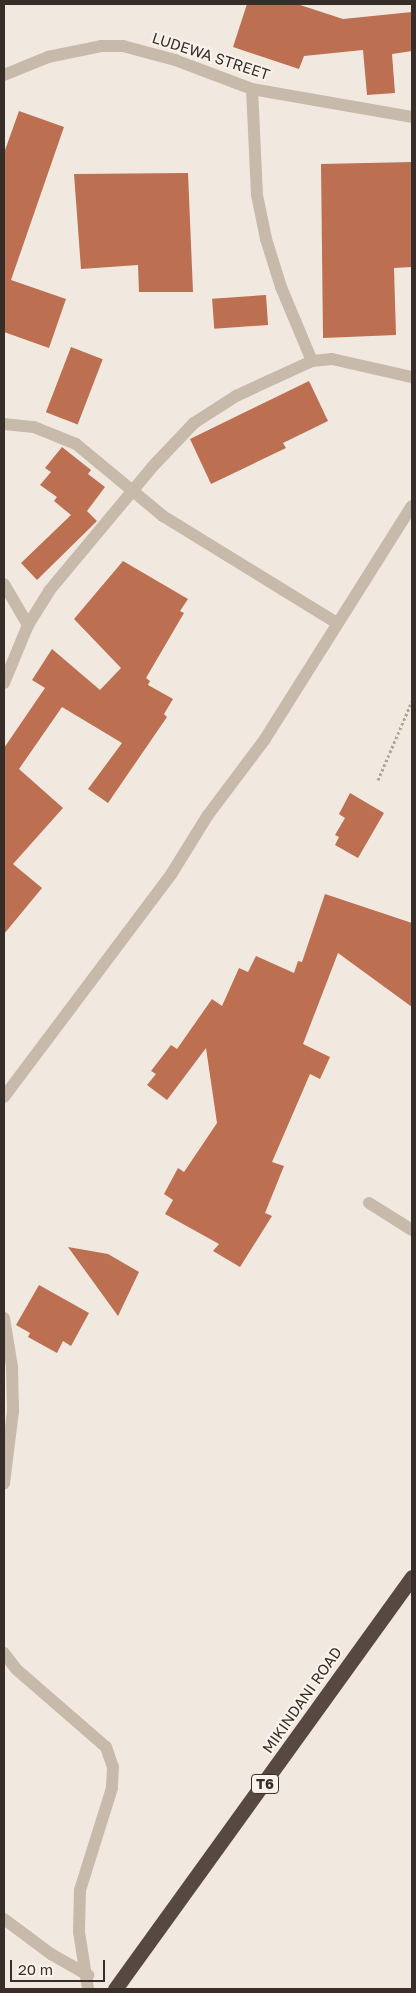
<!DOCTYPE html>
<html>
<head>
<meta charset="utf-8">
<style>
	body { margin:0 }
	#map { position:relative; width:416px; height:1993px; overflow:hidden; background:#f1e9df; font-family:"Golos Text",sans-serif }
	div>[style] { position:absolute }
	.building>* { inset:0; background:#bd6f51; transform-origin:0 0 }
	.path>* { height:3px; margin-top:-1.5px; transform-origin:0; background:repeating-linear-gradient(90deg,#b4a495 0 2.5px,transparent 0 5px) }
	.street>* { height:12px; margin:-6px; padding:0 6px; transform-origin:6px; border-radius:6px; background:#c8baab }
	.highway>* { height:15px; margin:-7.5px; padding:0 7.5px; transform-origin:7.5px; border-radius:7.5px; background:#574942 }
	span { translate:-50% -50%; white-space:nowrap; text-align:center; line-height:1.15; -webkit-text-stroke:4px #f9f3eb; paint-order:stroke }
	.shield-label span { padding:1px 4px; background:#f9f3eb; border:1px solid; border-radius:4px; -webkit-text-stroke-width:0 }
	.shield-label { font-size:14px; color:#372e2a; font-weight:700 }
	.street-label { font-size:15px; color:#372e2a }
	.frame { position:absolute; inset:0; border:5px solid #372e2a; pointer-events:none }
	.scale { position:absolute; left:10px; top:1960px; width:95px; height:22px; box-sizing:border-box; border:2px solid #372e2a; border-top:0; padding-left:6px; font-size:15px; line-height:18px; white-space:nowrap; color:#372e2a; -webkit-text-stroke:4px #f9f3eb; paint-order:stroke }
</style>
</head>
<body>
<div id="map">
	<div class="building">
		<div style="clip-path:polygon(247px 4px,297px 4px,343px 19px,412px 12px,412px 51px,392px 54px,395px 93px,367px 95px,363px 50px,304px 56px,299px 69px,233px 47px)"></div>
		<div style="clip-path:polygon(19px 111px,64px 127px,11px 280px,66px 299px,49px 348px,4px 332px,4px 153px)"></div>
		<div style="clip-path:polygon(412px 162px,412px 267px,394px 268px,396px 335px,323px 338px,321px 164px)"></div>
		<div style="clip-path:polygon(188px 173px,193px 292px,139px 292px,138px 265px,81px 269px,74px 174px)"></div>
		<div style="left:266px;top:295px;width:30px;height:54px;rotate:86deg"></div>
		<div style="left:71px;top:347px;width:34px;height:70px;rotate:21deg"></div>
		<div style="clip-path:polygon(309px 381px,328px 421px,283px 443px,286px 448px,211px 484px,190px 439px)"></div>
		<div style="clip-path:polygon(62px 447px,91px 470px,88px 474px,105px 487px,87px 511px,97px 521px,37px 580px,21px 563px,71px 515px,54px 501px,57px 497px,40px 485px,51px 472px,45px 468px)"></div>
		<div style="clip-path:polygon(123px 561px,188px 599px,180px 611px,184px 613px,146px 678px,150px 681px,148px 685px,173px 699px,164px 714px,167px 717px,108px 803px,88px 789px,122px 743px,62px 707px,19px 769px,63px 808px,13px 864px,42px 888px,4px 934px,4px 748px,45px 688px,32px 680px,52px 649px,100px 690px,121px 668px,74px 619px)"></div>
		<div style="clip-path:polygon(350px 793px,384px 813px,358px 858px,335px 845px,339px 837px,335px 835px,345px 818px,339px 814px)"></div>
		<div style="clip-path:polygon(325px 894px,412px 923px,412px 1007px,338px 953px,303px 1044px,330px 1057px,320px 1079px,310px 1074px,272px 1162px,284px 1166px,265px 1213px,272px 1216px,240px 1267px,213px 1251px,219px 1244px,165px 1214px,173px 1200px,164px 1194px,178px 1168px,184px 1172px,217px 1123px,206px 1048px,167px 1100px,147px 1085px,156px 1074px,151px 1071px,171px 1045px,177px 1049px,212px 999px,222px 1006px,239px 968px,248px 972px,256px 956px,294px 973px,298px 961px,302px 962px)"></div>
		<div style="clip-path:polygon(68px 1247px,108px 1254px,139px 1272px,118px 1316px)"></div>
		<div style="clip-path:polygon(39px 1285px,89px 1313px,71px 1346px,63px 1341px,57px 1353px,28px 1337px,30px 1333px,16px 1325px)"></div>
	</div>
	<div class="path">
		<div style="left:378px;top:780px;width:86px;rotate:-66.7deg"></div>
	</div>
	<div class="street">
		<div style="left:4px;top:75px;width:48px;rotate:-22.2deg"></div>
		<div style="left:48px;top:57px;width:54px;rotate:-11.7deg"></div>
		<div style="left:101px;top:46px;width:22px"></div>
		<div style="left:123px;top:46px;width:54px;rotate:15.1deg"></div>
		<div style="left:175px;top:60px;width:82px;rotate:20.6deg"></div>
		<div style="left:252px;top:89px;width:162px;rotate:9.9deg"></div>
		<div style="left:252px;top:89px;width:106px;rotate:87.3deg"></div>
		<div style="left:257px;top:195px;width:45px;rotate:78.4deg"></div>
		<div style="left:266px;top:239px;width:50px;rotate:72.6deg"></div>
		<div style="left:281px;top:287px;width:80px;rotate:67.3deg"></div>
		<div style="left:4px;top:424px;width:30px;rotate:6deg"></div>
		<div style="left:34px;top:427px;width:45px;rotate:22deg"></div>
		<div style="left:76px;top:444px;width:113px;rotate:39.6deg"></div>
		<div style="left:163px;top:516px;width:204px;rotate:31.6deg"></div>
		<div style="left:4px;top:584px;width:48px;rotate:59.7deg"></div>
		<div style="left:4px;top:683px;width:63px;rotate:-67.5deg"></div>
		<div style="left:28px;top:625px;width:40px;rotate:-58deg"></div>
		<div style="left:49px;top:591px;width:164px;rotate:-50.2deg"></div>
		<div style="left:154px;top:465px;width:58px;rotate:-46.4deg"></div>
		<div style="left:194px;top:423px;width:50px;rotate:-32.7deg"></div>
		<div style="left:236px;top:396px;width:84px;rotate:-24.7deg"></div>
		<div style="left:312px;top:361px;width:20px;rotate:-6deg"></div>
		<div style="left:332px;top:359px;width:82px;rotate:12.7deg"></div>
		<div style="left:4px;top:1097px;width:280px;rotate:-53.1deg"></div>
		<div style="left:172px;top:873px;width:68px;rotate:-58.2deg"></div>
		<div style="left:208px;top:815px;width:95px;rotate:-53.1deg"></div>
		<div style="left:265px;top:739px;width:275px;rotate:-57.8deg"></div>
		<div style="left:369px;top:1203px;width:51px;rotate:32.1deg"></div>
		<div style="left:4px;top:1318px;width:50px;rotate:80.7deg"></div>
		<div style="left:12px;top:1367px;width:44px;rotate:88.7deg"></div>
		<div style="left:13px;top:1411px;width:73px;rotate:97.1deg"></div>
		<div style="left:4px;top:1653px;width:20px;rotate:53deg"></div>
		<div style="left:16px;top:1669px;width:119px;rotate:40.9deg"></div>
		<div style="left:106px;top:1747px;width:21px;rotate:71deg"></div>
		<div style="left:113px;top:1767px;width:21px;rotate:93deg"></div>
		<div style="left:112px;top:1788px;width:107px;rotate:107.4deg"></div>
		<div style="left:80px;top:1890px;width:42px;rotate:91.4deg"></div>
		<div style="left:79px;top:1932px;width:58px;rotate:81deg"></div>
		<div style="left:4px;top:1919px;width:59px;rotate:36.7deg"></div>
		<div style="left:51px;top:1954px;width:43px;rotate:29.6deg"></div>
	</div>
	<div class="highway">
		<div style="left:115px;top:1989px;width:508px;rotate:-54.21deg"></div>
	</div>
	<div class="shield-label">
		<span style="left:265px;top:1784px">T6</span>
	</div>
	<div class="street-label">
		<span style="left:211px;top:56px;rotate:18deg">LUDEWA STREET</span>
		<span style="left:302px;top:1700px;rotate:-55deg">MIKINDANI ROAD</span>
	</div>
	<div class="frame"></div>
	<div class="scale">20 m</div>
</div>
</body>
</html>
